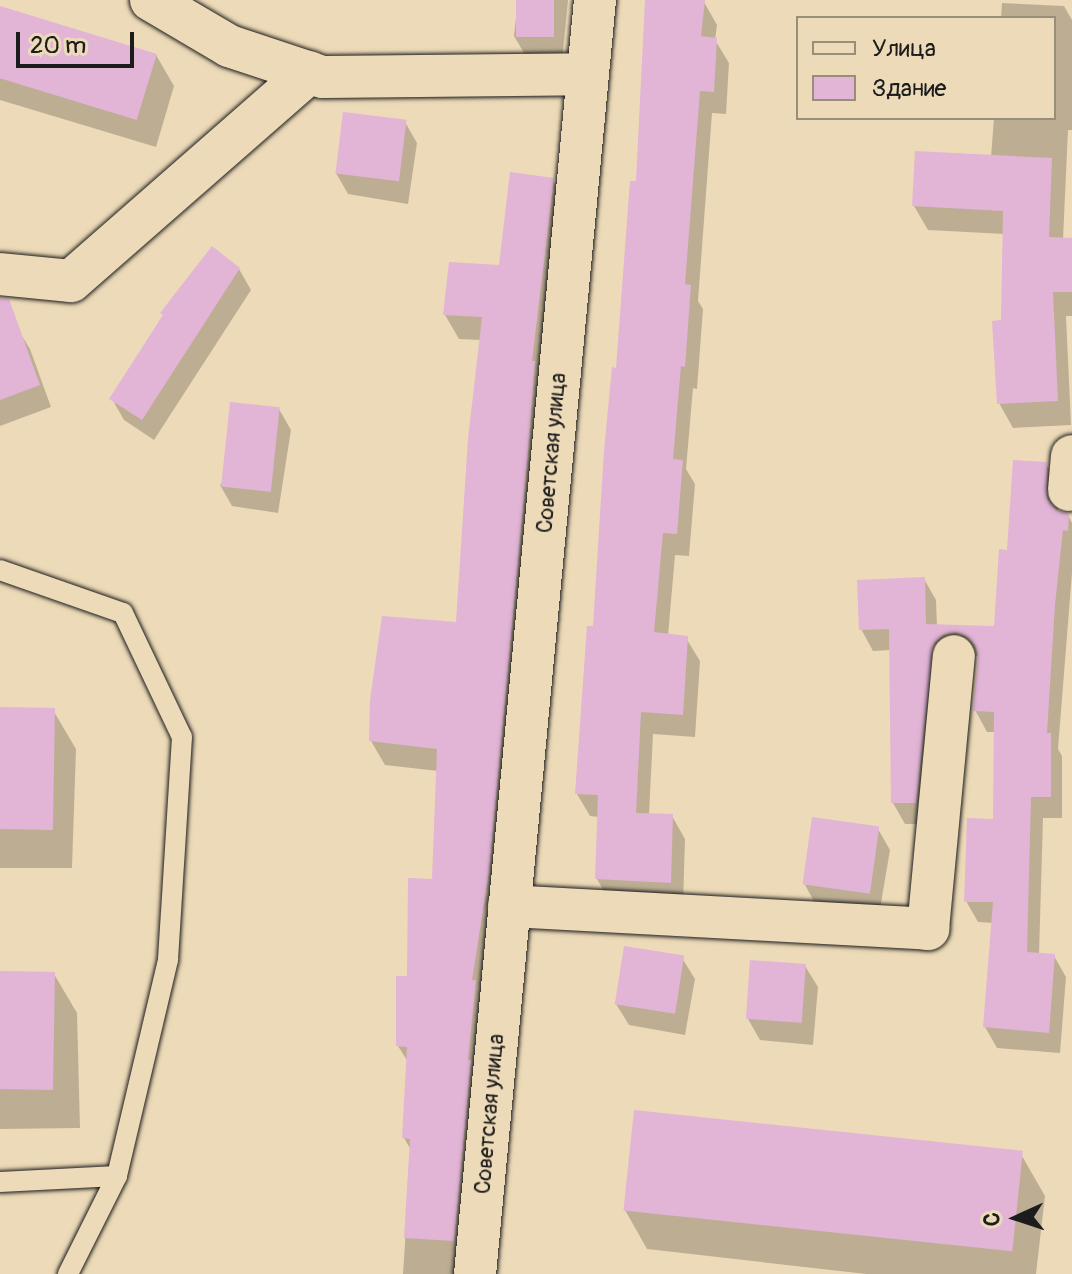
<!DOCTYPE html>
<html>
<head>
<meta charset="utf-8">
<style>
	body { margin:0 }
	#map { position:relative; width:1072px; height:1274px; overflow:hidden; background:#eddab8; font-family:Pangolin,sans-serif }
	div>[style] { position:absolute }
	.shadow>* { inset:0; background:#0003 }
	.building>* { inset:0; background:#e2b4d6; transform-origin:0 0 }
	.roads { filter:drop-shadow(0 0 2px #1c1c1c) drop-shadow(0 0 2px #1c1c1c) }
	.lane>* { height:20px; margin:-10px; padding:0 10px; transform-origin:10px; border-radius:10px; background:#eddab8 }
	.street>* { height:42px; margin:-21px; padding:0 21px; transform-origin:21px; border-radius:21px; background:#eddab8 }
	span { translate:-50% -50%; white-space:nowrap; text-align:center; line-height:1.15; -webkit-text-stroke:7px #eddab8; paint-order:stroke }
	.street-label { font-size:22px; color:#1c1c1c }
	.legend { position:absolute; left:796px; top:16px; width:260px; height:104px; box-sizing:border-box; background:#eddab8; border:2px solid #998e7a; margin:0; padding:10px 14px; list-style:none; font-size:24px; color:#1c1c1c }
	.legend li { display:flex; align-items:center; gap:16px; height:40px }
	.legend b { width:40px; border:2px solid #998e7a }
	.north { position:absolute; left:976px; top:1178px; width:80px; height:80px; -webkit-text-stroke:6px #eddab8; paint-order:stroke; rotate:267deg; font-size:22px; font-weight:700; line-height:32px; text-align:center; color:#1c1c1c }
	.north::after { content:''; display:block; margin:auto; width:28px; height:36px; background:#1c1c1c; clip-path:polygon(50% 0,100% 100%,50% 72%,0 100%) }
	.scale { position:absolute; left:16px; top:32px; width:118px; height:36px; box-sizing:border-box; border:4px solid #1c1c1c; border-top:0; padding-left:10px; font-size:24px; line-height:28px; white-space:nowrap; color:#1c1c1c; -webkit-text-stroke:6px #eddab8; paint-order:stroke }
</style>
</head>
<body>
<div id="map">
	<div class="shadow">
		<div style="clip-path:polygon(518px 0,568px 0,562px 61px,527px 58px,514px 36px)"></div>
		<div style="clip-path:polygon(647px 0,704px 2px,717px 25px,715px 40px,729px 63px,726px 114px,712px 113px,698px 301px,703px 309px,697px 389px,693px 388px,686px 469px,695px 484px,689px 556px,675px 555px,668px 636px,686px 638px,700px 661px,695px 737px,653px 734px,649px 815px,672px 816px,685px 839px,683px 905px,610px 902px,597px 879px,599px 817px,590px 816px,577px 794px,638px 183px)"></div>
		<div style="clip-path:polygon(1002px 3px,1064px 6px,1072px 20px,1072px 130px,1068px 130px,1063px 240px,1072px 240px,1072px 316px,1066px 316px,1071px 425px,1013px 428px,999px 403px,1004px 234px,928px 230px,914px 206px,991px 157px,994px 118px,1054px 118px,1054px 18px,1001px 18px)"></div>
		<div style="clip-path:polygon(0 8px,156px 55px,174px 86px,156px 147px,0 100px)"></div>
		<div style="clip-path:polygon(405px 122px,417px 143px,408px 204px,348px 194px,336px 173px)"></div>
		<div style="clip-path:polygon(553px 180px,567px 204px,467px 1265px,455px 1264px,454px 1274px,403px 1274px,411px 1150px,404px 1138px,408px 1062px,398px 1046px,409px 978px,434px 881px,438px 771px,385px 765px,371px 741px,458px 624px,481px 340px,459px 339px,445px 315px,501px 267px)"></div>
		<div style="clip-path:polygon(239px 269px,251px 290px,154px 440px,124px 420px,112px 399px)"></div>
		<div style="clip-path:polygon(17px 328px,30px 349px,51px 407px,0 426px,0 334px)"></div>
		<div style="clip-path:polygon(279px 409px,291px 430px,278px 513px,232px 506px,220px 485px)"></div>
		<div style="clip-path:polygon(1046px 464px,1059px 485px,1058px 513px,1068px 515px,1072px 523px,1072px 573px,1058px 749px,1062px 756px,1062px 818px,1043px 818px,1039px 955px,1054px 956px,1066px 977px,1060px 1053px,997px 1048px,985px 1027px,994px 923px,978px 922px,966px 901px,995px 821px,996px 732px,987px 732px,975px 710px,980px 657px,969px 653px,927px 824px,905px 824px,893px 803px,891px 650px,873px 651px,861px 629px,924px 579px,936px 600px,937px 627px,995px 628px,1009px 552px)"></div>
		<div style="clip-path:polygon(0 709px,53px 710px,76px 749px,72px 868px,0 868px)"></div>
		<div style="clip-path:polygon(878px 829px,890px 850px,879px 915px,816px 905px,804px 883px)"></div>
		<div style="clip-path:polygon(682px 958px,695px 979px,685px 1035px,629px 1025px,616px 1004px)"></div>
		<div style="clip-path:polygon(805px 966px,818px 987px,813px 1045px,760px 1040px,748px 1019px)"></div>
		<div style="clip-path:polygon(0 973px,54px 974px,77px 1013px,80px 1128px,0 1129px)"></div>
		<div style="clip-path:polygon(1022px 1156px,1045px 1196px,1036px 1274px,866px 1274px,647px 1249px,625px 1210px)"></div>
	</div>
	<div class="building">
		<div style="left:516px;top:0;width:38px;height:37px"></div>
		<div style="clip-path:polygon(645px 0,705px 0,701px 36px,717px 38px,714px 92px,700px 91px,685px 284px,691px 285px,685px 367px,681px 366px,673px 459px,683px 460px,677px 534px,663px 533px,654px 632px,688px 636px,683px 715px,641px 712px,636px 813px,673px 814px,671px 883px,595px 879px,598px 795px,575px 794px,587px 626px,593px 626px,604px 451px,612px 367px,616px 368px,630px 181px,636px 181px)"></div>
		<div style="left:0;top:6px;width:164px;height:69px;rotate:17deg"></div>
		<div style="left:343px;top:112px;width:64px;height:62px;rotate:7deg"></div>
		<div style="clip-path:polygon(915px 151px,1052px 158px,1049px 237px,1072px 238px,1072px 292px,1053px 292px,1058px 401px,997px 404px,992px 321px,1001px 320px,1003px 211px,912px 206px)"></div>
		<div style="clip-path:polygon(510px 172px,554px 178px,532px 361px,535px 361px,528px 452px,489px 872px,472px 980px,476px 980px,468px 1060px,471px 1060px,454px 1241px,404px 1238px,410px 1139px,402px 1138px,407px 1047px,396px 1046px,396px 976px,407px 976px,408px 878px,432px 879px,437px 749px,369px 741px,370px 700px,382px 616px,456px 622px,468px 439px,482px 317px,443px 315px,449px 262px,499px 265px)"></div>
		<div style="clip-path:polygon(212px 246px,240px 268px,142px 420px,109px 399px,163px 315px,160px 313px)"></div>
		<div style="clip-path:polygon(0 298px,9px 299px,40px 385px,0 400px)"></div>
		<div style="left:230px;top:402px;width:50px;height:85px;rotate:6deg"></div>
		<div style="clip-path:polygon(1013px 460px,1047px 462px,1047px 499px,1056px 510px,1069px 514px,1068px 531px,1063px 530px,1055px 605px,1047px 733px,1051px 733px,1051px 797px,1031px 797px,1027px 952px,1055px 954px,1049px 1033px,983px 1027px,993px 902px,964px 902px,967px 818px,993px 819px,994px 712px,973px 711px,978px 658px,975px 645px,967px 636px,956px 632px,943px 635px,934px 643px,916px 803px,891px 803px,889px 629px,859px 630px,857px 580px,925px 577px,926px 624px,994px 626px,999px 549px,1007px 550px)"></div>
		<div style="left:0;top:707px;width:55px;height:122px;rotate:1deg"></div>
		<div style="left:812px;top:817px;width:68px;height:68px;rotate:8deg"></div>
		<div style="left:624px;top:946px;width:61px;height:59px;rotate:9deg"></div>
		<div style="left:750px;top:960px;width:56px;height:59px;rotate:4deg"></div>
		<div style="left:0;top:971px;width:55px;height:118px;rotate:1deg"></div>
		<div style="left:634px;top:1110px;width:391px;height:101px;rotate:6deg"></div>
	</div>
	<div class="roads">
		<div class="lane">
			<div style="left:0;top:570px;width:130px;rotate:19.3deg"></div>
			<div style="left:123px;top:613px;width:137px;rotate:64.6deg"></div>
			<div style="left:182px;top:737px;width:223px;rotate:93.6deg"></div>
			<div style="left:168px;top:960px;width:222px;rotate:103.3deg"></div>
			<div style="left:0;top:1182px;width:117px;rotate:-2.9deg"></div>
			<div style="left:117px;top:1176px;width:110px;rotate:116.6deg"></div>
		</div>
		<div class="street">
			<div style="left:151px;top:0;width:91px;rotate:30.5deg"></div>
			<div style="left:229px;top:46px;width:99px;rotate:18.3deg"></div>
			<div style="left:323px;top:77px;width:265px;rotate:-0.6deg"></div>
			<div style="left:0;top:274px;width:71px;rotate:5.6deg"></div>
			<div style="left:71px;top:281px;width:317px;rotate:-41.2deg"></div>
			<div style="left:1069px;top:490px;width:34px;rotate:-85deg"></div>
			<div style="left:509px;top:906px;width:420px;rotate:3.1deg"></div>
			<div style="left:928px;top:929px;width:274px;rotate:-84.6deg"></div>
			<div style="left:475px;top:1274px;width:1280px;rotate:-84.62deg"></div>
		</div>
	</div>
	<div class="street-label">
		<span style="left:552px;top:453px;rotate:-85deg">Советская улица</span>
		<span style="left:490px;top:1114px;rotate:-85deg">Советская улица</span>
	</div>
	<ul class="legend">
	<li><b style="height:10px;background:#eddab8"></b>Улица</li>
	<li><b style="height:22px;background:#e2b4d6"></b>Здание</li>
	</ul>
	<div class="north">С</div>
	<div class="scale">20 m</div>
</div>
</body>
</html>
